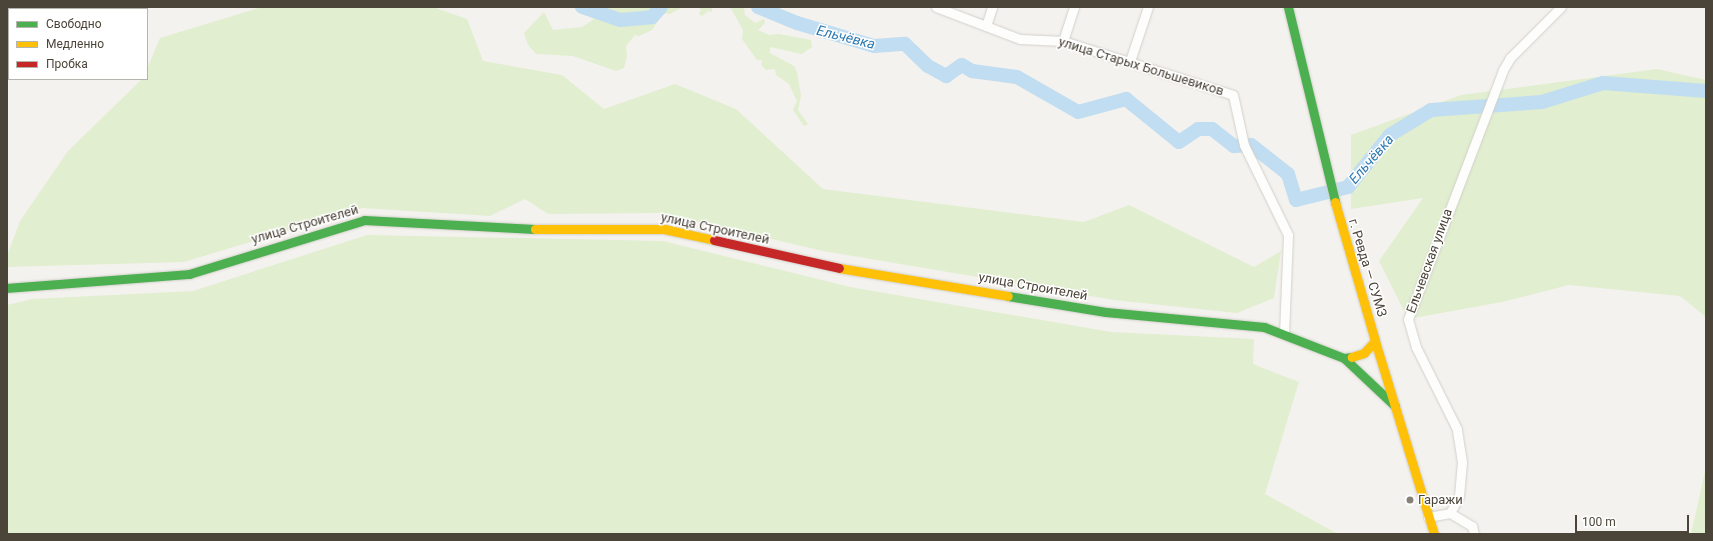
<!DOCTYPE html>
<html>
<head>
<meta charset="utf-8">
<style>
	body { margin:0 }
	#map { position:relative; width:1713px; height:541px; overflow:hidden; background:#f4f2ee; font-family:Roboto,sans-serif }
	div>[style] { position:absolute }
	.green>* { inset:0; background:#e1eecf }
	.river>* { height:14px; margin:-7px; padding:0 7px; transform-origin:7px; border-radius:7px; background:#c0ddf1 }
	.roads { filter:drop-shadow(0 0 1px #d2d0cb) drop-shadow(0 0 1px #d2d0cb) }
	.street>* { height:9px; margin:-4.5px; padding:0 4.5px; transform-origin:4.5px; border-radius:4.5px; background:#fdfdfc }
	.fast>* { height:9px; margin:-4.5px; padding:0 4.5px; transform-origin:4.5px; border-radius:4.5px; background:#4caf50 }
	.slow>* { height:9px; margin:-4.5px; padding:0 4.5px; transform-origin:4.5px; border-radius:4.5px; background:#ffc107 }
	.jam>* { height:9px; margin:-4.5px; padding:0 4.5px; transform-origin:4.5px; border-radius:4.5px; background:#c62828 }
	.dots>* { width:11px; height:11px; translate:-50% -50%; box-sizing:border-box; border:2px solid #fff; border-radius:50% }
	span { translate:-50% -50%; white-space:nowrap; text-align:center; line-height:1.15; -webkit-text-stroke:3px #fff; paint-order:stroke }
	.street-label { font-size:13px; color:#4b4439 }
	.poi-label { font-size:13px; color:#4b4439 }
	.left { translate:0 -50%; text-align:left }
	.water-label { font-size:14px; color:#2e7ab2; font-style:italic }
	.frame { position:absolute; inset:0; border:8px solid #4b4439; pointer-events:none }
	.legend { position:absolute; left:8px; top:8px; width:140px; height:72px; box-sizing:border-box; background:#fff; border:1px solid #b7b4b0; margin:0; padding:5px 7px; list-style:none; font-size:12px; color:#4b4439 }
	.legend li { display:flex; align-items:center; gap:8px; height:20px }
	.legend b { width:20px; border:1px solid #b7b4b0 }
	.scale { position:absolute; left:1575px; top:515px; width:114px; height:18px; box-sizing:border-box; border:2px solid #4b4439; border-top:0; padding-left:5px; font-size:12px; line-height:14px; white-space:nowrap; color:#4b4439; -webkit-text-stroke:3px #fff; paint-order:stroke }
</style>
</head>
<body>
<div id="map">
	<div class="green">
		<div style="clip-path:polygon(262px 7px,433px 7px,467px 19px,483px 61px,562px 75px,604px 109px,675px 84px,736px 109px,823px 189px,1084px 222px,1129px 205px,1254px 267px,1281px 251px,1274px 298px,1237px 313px,1114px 300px,823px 251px,661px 213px,548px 214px,525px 199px,490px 216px,362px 208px,184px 262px,7px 267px,7px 256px,20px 221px,68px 151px,142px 79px,147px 79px,147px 69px,160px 38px)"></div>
		<div style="clip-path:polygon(573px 7px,698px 7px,681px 8px,670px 14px,663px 13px,652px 30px,639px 36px,635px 35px,626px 46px,627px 57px,624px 68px,616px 71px,573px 56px,536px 54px,528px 45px,524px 33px,544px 12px,553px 30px,582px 27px,594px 19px)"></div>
		<div style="clip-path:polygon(698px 7px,712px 7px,712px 12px,708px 11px,702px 16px,699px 14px,701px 10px)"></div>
		<div style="clip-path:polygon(730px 7px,744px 7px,745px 15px,755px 23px,764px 19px,765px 23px,758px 30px,769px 35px,779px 34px,811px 40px,812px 47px,802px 54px,770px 47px,770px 53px,794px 66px,797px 72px,801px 96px,798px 110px,808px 124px,804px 126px,793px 110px,797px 101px,789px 84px,776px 75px,775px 69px,766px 70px,761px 65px,762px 60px,757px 60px,742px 39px,743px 30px)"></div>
		<div style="clip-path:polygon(1657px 69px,1706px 80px,1706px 317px,1680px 296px,1569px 285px,1502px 302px,1408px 319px,1379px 261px,1423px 198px,1351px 209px,1351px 135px,1461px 95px)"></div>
		<div style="clip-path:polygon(367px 235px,663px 241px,850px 287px,1111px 332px,1254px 339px,1253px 364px,1299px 382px,1265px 494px,1338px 534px,7px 534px,7px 305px,32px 299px,193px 291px)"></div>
		<div style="clip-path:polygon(1706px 467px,1706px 534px,1691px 534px)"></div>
	</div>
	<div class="river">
		<div style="left:582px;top:7px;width:40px;rotate:18.9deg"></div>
		<div style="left:620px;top:20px;width:32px;rotate:-5deg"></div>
		<div style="left:652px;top:17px;width:13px;rotate:-48deg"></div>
		<div style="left:758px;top:7px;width:42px;rotate:22.3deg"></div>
		<div style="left:797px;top:23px;width:80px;rotate:16.6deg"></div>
		<div style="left:874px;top:46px;width:31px;rotate:-4deg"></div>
		<div style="left:905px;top:44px;width:32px;rotate:44deg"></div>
		<div style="left:928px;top:66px;width:21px;rotate:29deg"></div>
		<div style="left:946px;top:76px;width:19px;rotate:-35deg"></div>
		<div style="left:962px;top:65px;width:12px;rotate:31deg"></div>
		<div style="left:972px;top:71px;width:45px;rotate:7.6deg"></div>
		<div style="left:1017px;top:77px;width:70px;rotate:29.8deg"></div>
		<div style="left:1078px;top:112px;width:50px;rotate:-15.2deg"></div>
		<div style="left:1126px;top:99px;width:68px;rotate:39.1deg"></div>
		<div style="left:1179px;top:142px;width:23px;rotate:-34deg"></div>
		<div style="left:1198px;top:129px;width:14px"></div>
		<div style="left:1212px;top:129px;width:28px;rotate:38deg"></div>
		<div style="left:1234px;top:146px;width:17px;rotate:-3deg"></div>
		<div style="left:1251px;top:145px;width:47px;rotate:38.1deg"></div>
		<div style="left:1288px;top:174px;width:27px;rotate:73deg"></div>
		<div style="left:1296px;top:200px;width:54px;rotate:-14deg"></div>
		<div style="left:1348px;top:187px;width:67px;rotate:-51.1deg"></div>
		<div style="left:1390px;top:135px;width:48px;rotate:-31.4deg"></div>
		<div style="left:1431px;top:110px;width:111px;rotate:-4.1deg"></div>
		<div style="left:1542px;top:102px;width:64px;rotate:-17.3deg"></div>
		<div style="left:1603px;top:83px;width:103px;rotate:4.4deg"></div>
	</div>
	<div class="roads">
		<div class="street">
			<div style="left:936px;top:7px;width:90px;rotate:20.9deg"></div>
			<div style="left:1020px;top:39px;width:43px;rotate:2.7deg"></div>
			<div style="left:1063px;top:41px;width:178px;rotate:17.6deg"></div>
			<div style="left:1233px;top:95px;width:51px;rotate:77.6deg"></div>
			<div style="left:1244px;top:145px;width:100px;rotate:63.9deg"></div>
			<div style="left:1288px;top:235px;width:99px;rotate:92.3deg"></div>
			<div style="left:986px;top:26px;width:20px;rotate:-72deg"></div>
			<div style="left:1063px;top:41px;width:36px;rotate:-72deg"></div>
			<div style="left:7px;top:59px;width:2px"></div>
			<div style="left:1130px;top:61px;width:57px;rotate:-71.6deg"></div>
			<div style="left:1450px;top:513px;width:26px;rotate:31deg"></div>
			<div style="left:1472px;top:526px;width:8px;rotate:76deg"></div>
			<div style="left:1428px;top:517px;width:22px;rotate:-10deg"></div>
			<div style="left:1450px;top:513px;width:19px;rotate:-62deg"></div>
			<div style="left:1459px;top:496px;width:34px;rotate:-85deg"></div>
			<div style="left:1462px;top:462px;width:33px;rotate:-99deg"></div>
			<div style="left:1457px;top:429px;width:92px;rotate:-116.6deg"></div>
			<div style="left:1416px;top:347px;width:29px;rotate:-106deg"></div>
			<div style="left:1408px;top:319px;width:267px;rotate:-69.1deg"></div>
			<div style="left:1503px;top:70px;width:14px;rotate:-60deg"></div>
			<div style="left:1510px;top:58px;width:72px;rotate:-45deg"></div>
		</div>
		<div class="fast">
			<div style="left:1288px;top:7px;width:201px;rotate:76.4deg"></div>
			<div style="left:7px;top:288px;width:183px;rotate:-4.4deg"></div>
			<div style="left:189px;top:274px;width:183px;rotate:-17.1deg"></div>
			<div style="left:364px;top:220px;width:171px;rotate:3deg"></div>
			<div style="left:1008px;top:296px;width:99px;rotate:9.3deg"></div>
			<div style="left:1106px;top:312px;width:159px;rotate:5.4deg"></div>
			<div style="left:1264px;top:327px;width:86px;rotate:21.2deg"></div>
			<div style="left:1344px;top:358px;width:8px;rotate:-7deg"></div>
			<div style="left:1344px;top:358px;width:70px;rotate:43.3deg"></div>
		</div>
		<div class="slow">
			<div style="left:1335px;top:202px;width:145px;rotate:73.9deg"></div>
			<div style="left:1375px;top:341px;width:16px;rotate:133deg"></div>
			<div style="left:1364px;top:353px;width:13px;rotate:162deg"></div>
			<div style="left:535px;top:229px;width:129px"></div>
			<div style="left:664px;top:229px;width:51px;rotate:12.4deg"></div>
			<div style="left:839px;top:268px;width:171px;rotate:9.4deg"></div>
			<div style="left:1375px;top:341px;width:202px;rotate:73deg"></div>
		</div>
		<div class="jam">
			<div style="left:714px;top:240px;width:128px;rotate:12.6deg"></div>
		</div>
	</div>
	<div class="dots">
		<div style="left:1410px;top:500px;background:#868178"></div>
	</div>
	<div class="street-label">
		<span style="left:1141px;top:67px;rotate:17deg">улица Старых Большевиков</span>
		<span style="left:305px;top:225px;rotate:-16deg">улица Строителей</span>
		<span style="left:715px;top:229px;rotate:12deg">улица Строителей</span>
		<span style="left:1430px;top:261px;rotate:-70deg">Ельчевская улица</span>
		<span style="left:1367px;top:268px;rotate:73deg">г. Ревда — СУМЗ</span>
		<span style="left:1033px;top:287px;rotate:10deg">улица Строителей</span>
	</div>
	<div class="poi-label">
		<span class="left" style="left:1418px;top:500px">Гаражи</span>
	</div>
	<div class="water-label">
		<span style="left:846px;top:37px;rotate:14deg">Ельчёвка</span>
		<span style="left:1371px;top:159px;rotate:-49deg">Ельчёвка</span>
	</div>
	<div class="frame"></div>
	<ul class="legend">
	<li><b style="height:5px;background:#4caf50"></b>Свободно</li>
	<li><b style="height:5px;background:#ffc107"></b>Медленно</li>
	<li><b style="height:5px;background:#c62828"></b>Пробка</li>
	</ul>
	<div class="scale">100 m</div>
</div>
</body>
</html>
